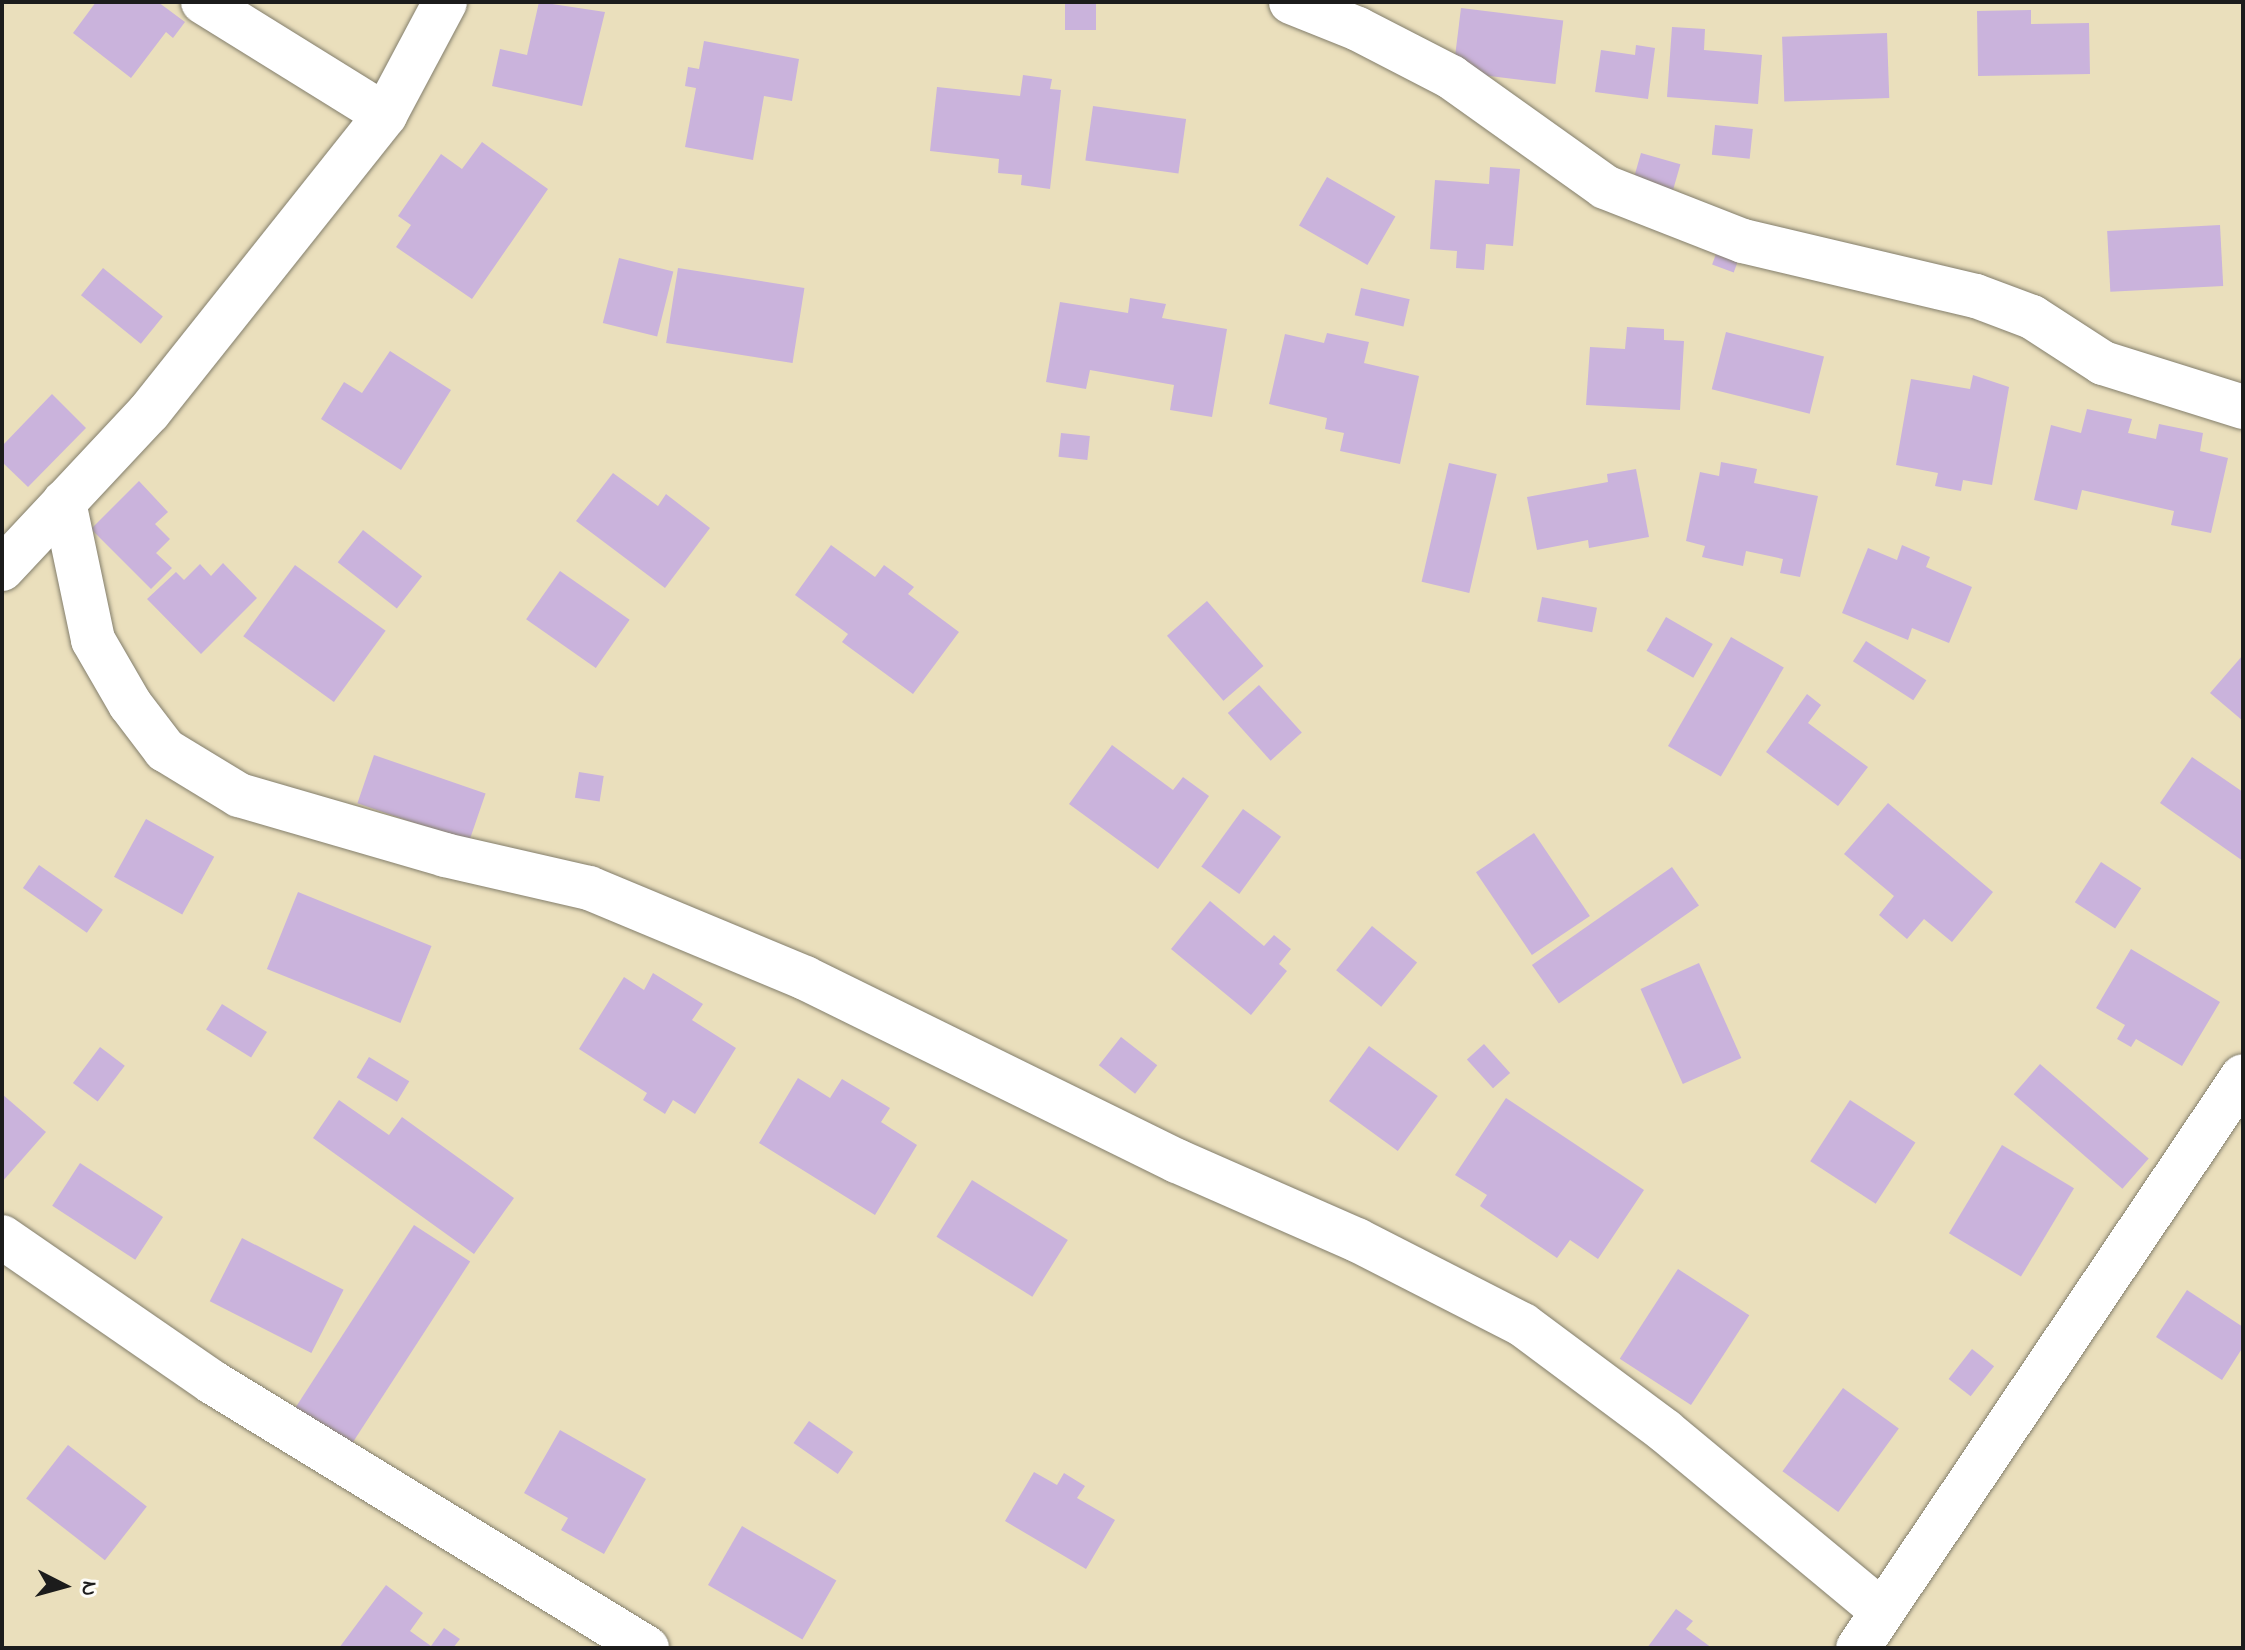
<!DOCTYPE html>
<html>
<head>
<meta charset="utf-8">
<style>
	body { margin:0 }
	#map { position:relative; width:2245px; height:1650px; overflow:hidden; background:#eadfbc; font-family:"Indie Flower",sans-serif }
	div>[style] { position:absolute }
	.building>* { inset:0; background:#cab3dc; transform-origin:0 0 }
	.roads { filter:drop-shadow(0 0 2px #837e6c) drop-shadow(0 0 2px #837e6c) }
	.minor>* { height:44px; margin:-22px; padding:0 22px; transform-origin:22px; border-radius:22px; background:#fff }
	span { translate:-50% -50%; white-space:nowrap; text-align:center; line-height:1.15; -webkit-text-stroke:8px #fdfcf7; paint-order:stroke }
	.frame { position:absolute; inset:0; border:4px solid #1c1c1c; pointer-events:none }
	.north { position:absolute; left:24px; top:1546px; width:80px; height:80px; -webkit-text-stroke:6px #fdfcf7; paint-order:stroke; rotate:96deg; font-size:22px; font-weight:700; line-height:32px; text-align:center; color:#1c1c1c }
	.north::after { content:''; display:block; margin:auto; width:28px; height:36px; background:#1c1c1c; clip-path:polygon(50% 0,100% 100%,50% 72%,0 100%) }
</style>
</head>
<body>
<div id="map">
	<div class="building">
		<div style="clip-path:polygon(96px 2px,158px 2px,185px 22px,173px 38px,166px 32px,131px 78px,73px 33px)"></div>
		<div style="clip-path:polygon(539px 2px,605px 12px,582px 106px,492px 86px,500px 49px,527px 55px)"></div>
		<div style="left:1065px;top:2px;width:31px;height:28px"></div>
		<div style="left:1461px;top:8px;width:103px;height:64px;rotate:7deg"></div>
		<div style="clip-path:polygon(2031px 10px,2031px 24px,2089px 23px,2090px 74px,1978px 76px,1977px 11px)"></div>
		<div style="clip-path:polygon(1672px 27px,1705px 29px,1704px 50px,1762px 55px,1758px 104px,1667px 97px)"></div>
		<div style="left:1887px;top:33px;width:65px;height:105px;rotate:88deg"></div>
		<div style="clip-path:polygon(704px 41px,799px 59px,792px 101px,764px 96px,753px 160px,685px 147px,696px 88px,685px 86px,688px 67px,699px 69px)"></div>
		<div style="clip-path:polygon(1636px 45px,1655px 48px,1648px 99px,1595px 92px,1601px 50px,1635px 55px)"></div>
		<div style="clip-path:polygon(1023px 75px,1052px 79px,1050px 89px,1061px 90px,1050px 189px,1021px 185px,1022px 175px,998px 173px,999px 159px,930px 151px,937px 87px,1020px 96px)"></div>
		<div style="left:1093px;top:106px;width:94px;height:55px;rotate:8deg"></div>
		<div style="left:1715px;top:125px;width:38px;height:30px;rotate:6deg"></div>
		<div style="clip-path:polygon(482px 142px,548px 189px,472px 299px,396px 247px,411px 225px,398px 216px,441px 154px,462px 169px)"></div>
		<div style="left:1641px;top:153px;width:41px;height:33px;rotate:16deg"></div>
		<div style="clip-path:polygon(1490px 167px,1520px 169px,1513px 246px,1486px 244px,1484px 270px,1456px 268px,1457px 251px,1430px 249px,1435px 180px,1489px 184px)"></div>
		<div style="left:1327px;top:177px;width:79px;height:56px;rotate:30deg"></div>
		<div style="left:2220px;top:225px;width:61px;height:113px;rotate:87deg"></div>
		<div style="left:1720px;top:243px;width:23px;height:23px;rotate:20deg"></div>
		<div style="left:619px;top:258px;width:56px;height:67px;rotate:14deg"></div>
		<div style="left:103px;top:268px;width:77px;height:35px;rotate:39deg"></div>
		<div style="left:678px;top:268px;width:128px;height:76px;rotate:9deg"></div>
		<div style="left:1361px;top:288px;width:50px;height:28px;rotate:13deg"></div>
		<div style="clip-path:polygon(1130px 298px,1166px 304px,1162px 318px,1227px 329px,1212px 417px,1170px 410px,1174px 385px,1090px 370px,1086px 389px,1046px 382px,1060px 302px,1128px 313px)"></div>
		<div style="clip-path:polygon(1627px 327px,1664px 329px,1664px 340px,1684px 341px,1680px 410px,1586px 405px,1590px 347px,1625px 349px)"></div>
		<div style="left:1726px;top:332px;width:101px;height:59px;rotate:14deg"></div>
		<div style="clip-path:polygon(1327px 333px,1369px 342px,1364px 363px,1419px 376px,1400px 464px,1340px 451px,1344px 433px,1325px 429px,1327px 418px,1269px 404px,1285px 334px,1324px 343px)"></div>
		<div style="clip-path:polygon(390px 351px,451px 390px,401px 470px,321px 419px,344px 382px,362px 393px)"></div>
		<div style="clip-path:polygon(1973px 375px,2009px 387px,1992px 485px,1963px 480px,1961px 491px,1935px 486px,1938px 473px,1896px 465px,1911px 379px,1970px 389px)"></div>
		<div style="clip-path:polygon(52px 394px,86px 428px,28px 487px,2px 462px,2px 446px)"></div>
		<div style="clip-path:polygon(2087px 409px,2132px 419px,2128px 433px,2156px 439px,2159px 424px,2203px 433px,2200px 451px,2228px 458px,2211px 533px,2171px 525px,2174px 511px,2082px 490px,2077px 510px,2034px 500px,2051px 425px,2081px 433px)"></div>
		<div style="left:1061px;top:433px;width:29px;height:24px;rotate:6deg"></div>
		<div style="clip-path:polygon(1721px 462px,1757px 469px,1754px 483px,1818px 496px,1800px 577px,1780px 573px,1783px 559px,1746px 551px,1743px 566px,1702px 557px,1705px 546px,1686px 541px,1700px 472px,1719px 476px)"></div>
		<div style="left:1449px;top:463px;width:49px;height:122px;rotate:13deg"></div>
		<div style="clip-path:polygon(1636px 469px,1649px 537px,1589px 548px,1588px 540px,1537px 550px,1527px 497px,1608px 482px,1607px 474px)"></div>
		<div style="clip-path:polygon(613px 473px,658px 506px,666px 494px,710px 528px,665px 588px,576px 521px)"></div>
		<div style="clip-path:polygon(139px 481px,168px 512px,155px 524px,170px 539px,156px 553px,172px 568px,151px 589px,91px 529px)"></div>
		<div style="left:363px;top:530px;width:75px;height:41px;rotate:38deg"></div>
		<div style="clip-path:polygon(831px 545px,875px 577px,884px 565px,914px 587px,908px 594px,959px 632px,913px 694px,842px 642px,848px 634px,795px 595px)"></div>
		<div style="clip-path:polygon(1902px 545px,1930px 557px,1926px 567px,1972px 587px,1949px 643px,1912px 628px,1908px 640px,1842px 613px,1868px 548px,1897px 560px)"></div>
		<div style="clip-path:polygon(223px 563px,257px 598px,201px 654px,147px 599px,176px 572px,184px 580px,200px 564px,211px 576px)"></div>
		<div style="left:295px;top:565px;width:112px;height:88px;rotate:36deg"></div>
		<div style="left:560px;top:571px;width:85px;height:59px;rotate:35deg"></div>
		<div style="left:1542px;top:597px;width:56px;height:25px;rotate:11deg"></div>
		<div style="left:1207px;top:601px;width:86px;height:53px;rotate:49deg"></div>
		<div style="left:1666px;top:617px;width:54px;height:39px;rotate:30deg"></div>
		<div style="left:1731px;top:637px;width:61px;height:126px;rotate:30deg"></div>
		<div style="left:1866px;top:641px;width:72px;height:24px;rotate:33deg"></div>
		<div style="clip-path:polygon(2243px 655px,2243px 721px,2210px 693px)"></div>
		<div style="left:1259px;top:685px;width:64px;height:42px;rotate:48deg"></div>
		<div style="clip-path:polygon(1807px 694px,1821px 705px,1808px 723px,1868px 767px,1838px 806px,1766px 752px)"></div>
		<div style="clip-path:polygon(1112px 745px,1173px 790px,1183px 777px,1209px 796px,1158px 869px,1069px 804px)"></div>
		<div style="left:374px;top:755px;width:118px;height:51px;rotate:19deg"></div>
		<div style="clip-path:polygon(2192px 757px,2243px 792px,2243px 861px,2160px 803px)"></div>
		<div style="left:579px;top:772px;width:25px;height:26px;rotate:9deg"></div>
		<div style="clip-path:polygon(1888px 803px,1993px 892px,1952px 942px,1924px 919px,1907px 939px,1879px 915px,1894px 896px,1844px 854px)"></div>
		<div style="left:1243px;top:809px;width:47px;height:71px;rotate:36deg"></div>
		<div style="left:146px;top:819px;width:78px;height:66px;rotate:29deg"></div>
		<div style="left:1534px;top:833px;width:100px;height:70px;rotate:56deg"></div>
		<div style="left:2101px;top:862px;width:48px;height:48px;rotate:33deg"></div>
		<div style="left:39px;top:865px;width:78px;height:28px;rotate:35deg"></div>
		<div style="left:1672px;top:867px;width:47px;height:171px;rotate:55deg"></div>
		<div style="left:298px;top:892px;width:144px;height:83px;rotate:22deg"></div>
		<div style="clip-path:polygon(1210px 901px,1264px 946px,1274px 935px,1291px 949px,1279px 964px,1287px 971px,1251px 1015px,1171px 949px)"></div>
		<div style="left:1372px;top:926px;width:58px;height:57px;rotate:39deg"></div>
		<div style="clip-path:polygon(2131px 949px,2220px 1002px,2182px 1066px,2136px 1039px,2131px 1047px,2117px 1039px,2125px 1025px,2096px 1008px)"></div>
		<div style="left:1699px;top:963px;width:104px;height:64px;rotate:66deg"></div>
		<div style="clip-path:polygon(653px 973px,703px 1004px,692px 1020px,736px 1048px,695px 1114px,673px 1100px,665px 1114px,643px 1100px,647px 1093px,579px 1049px,624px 977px,644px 990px)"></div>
		<div style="left:222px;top:1004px;width:53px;height:30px;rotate:32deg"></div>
		<div style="left:1121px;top:1037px;width:46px;height:36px;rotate:38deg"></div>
		<div style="left:1484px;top:1044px;width:39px;height:23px;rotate:48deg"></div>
		<div style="left:1369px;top:1046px;width:85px;height:68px;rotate:36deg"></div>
		<div style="left:100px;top:1047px;width:31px;height:45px;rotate:37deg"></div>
		<div style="left:369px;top:1057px;width:47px;height:24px;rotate:31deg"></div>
		<div style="left:2040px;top:1064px;width:144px;height:40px;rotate:41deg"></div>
		<div style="clip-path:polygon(798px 1078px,830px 1098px,842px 1079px,890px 1108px,881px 1122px,917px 1145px,875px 1215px,759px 1143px)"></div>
		<div style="clip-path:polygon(2px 1094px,46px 1132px,2px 1182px)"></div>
		<div style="clip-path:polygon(1506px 1098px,1644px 1190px,1598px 1259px,1570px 1240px,1557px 1258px,1480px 1206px,1487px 1195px,1455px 1175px)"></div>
		<div style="clip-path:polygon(339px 1100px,389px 1135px,402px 1117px,514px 1198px,474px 1254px,313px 1138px)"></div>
		<div style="left:1850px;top:1100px;width:78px;height:73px;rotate:33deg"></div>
		<div style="left:2002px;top:1145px;width:84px;height:103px;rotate:31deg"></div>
		<div style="left:80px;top:1163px;width:99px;height:51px;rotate:33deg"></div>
		<div style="left:972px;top:1180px;width:113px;height:67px;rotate:32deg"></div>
		<div style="left:414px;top:1225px;width:67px;height:230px;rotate:33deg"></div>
		<div style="left:242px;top:1238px;width:114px;height:71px;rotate:27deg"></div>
		<div style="left:1678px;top:1269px;width:85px;height:107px;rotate:33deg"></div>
		<div style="clip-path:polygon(2187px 1290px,2243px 1327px,2243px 1347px,2222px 1380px,2156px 1337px)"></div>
		<div style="left:1972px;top:1349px;width:28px;height:38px;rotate:38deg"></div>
		<div style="left:1843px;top:1388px;width:69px;height:103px;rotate:36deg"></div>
		<div style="left:809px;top:1421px;width:54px;height:27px;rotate:35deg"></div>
		<div style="clip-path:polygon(560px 1430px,646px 1479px,604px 1554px,561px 1530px,568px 1518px,524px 1493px)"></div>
		<div style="left:68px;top:1445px;width:100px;height:68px;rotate:38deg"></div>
		<div style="clip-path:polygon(1034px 1472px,1057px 1485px,1064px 1473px,1085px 1486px,1077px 1498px,1115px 1520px,1086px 1569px,1005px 1521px)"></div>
		<div style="left:742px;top:1526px;width:109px;height:68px;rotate:30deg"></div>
		<div style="clip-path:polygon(386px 1585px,423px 1613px,410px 1631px,431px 1646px,444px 1628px,460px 1639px,453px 1648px,339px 1648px)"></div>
		<div style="clip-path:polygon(1676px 1609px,1693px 1621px,1686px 1629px,1712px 1648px,1647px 1648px)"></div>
	</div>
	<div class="roads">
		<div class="minor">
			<div style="left:203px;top:2px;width:214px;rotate:31.8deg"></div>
			<div style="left:1291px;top:2px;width:72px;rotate:21.9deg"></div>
			<div style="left:1358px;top:29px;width:105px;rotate:27.3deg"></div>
			<div style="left:1451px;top:77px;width:189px;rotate:35.5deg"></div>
			<div style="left:1605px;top:187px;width:148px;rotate:21.4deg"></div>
			<div style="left:1743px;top:241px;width:239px;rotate:13.3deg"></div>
			<div style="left:1976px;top:296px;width:60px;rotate:20.6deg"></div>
			<div style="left:2032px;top:317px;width:85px;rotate:32.9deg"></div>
			<div style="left:2103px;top:363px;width:147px;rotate:17.4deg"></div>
			<div style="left:64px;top:502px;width:141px;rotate:78.1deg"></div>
			<div style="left:93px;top:640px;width:74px;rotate:60deg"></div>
			<div style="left:130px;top:704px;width:58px;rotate:52.7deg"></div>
			<div style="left:165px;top:750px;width:87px;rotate:31.3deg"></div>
			<div style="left:239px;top:795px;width:215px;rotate:16.2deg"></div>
			<div style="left:445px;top:855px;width:148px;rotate:12.9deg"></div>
			<div style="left:589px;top:888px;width:234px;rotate:22.6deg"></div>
			<div style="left:805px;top:978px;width:415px;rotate:26.2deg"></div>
			<div style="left:1177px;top:1161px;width:197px;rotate:23.7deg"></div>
			<div style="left:1357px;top:1240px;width:186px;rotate:27.1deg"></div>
			<div style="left:1523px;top:1325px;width:177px;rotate:36.7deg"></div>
			<div style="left:1665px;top:1431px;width:282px;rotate:39.7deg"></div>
			<div style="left:2px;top:569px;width:215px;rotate:-46.9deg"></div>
			<div style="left:149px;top:412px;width:379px;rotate:-51.5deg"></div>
			<div style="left:385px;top:115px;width:128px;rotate:-62deg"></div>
			<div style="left:2px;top:1237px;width:255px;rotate:34.6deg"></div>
			<div style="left:212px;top:1382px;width:510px;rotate:31.45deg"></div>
			<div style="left:1858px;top:1648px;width:689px;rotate:-56.06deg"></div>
		</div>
	</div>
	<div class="frame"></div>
	<div class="north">N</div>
</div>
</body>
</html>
